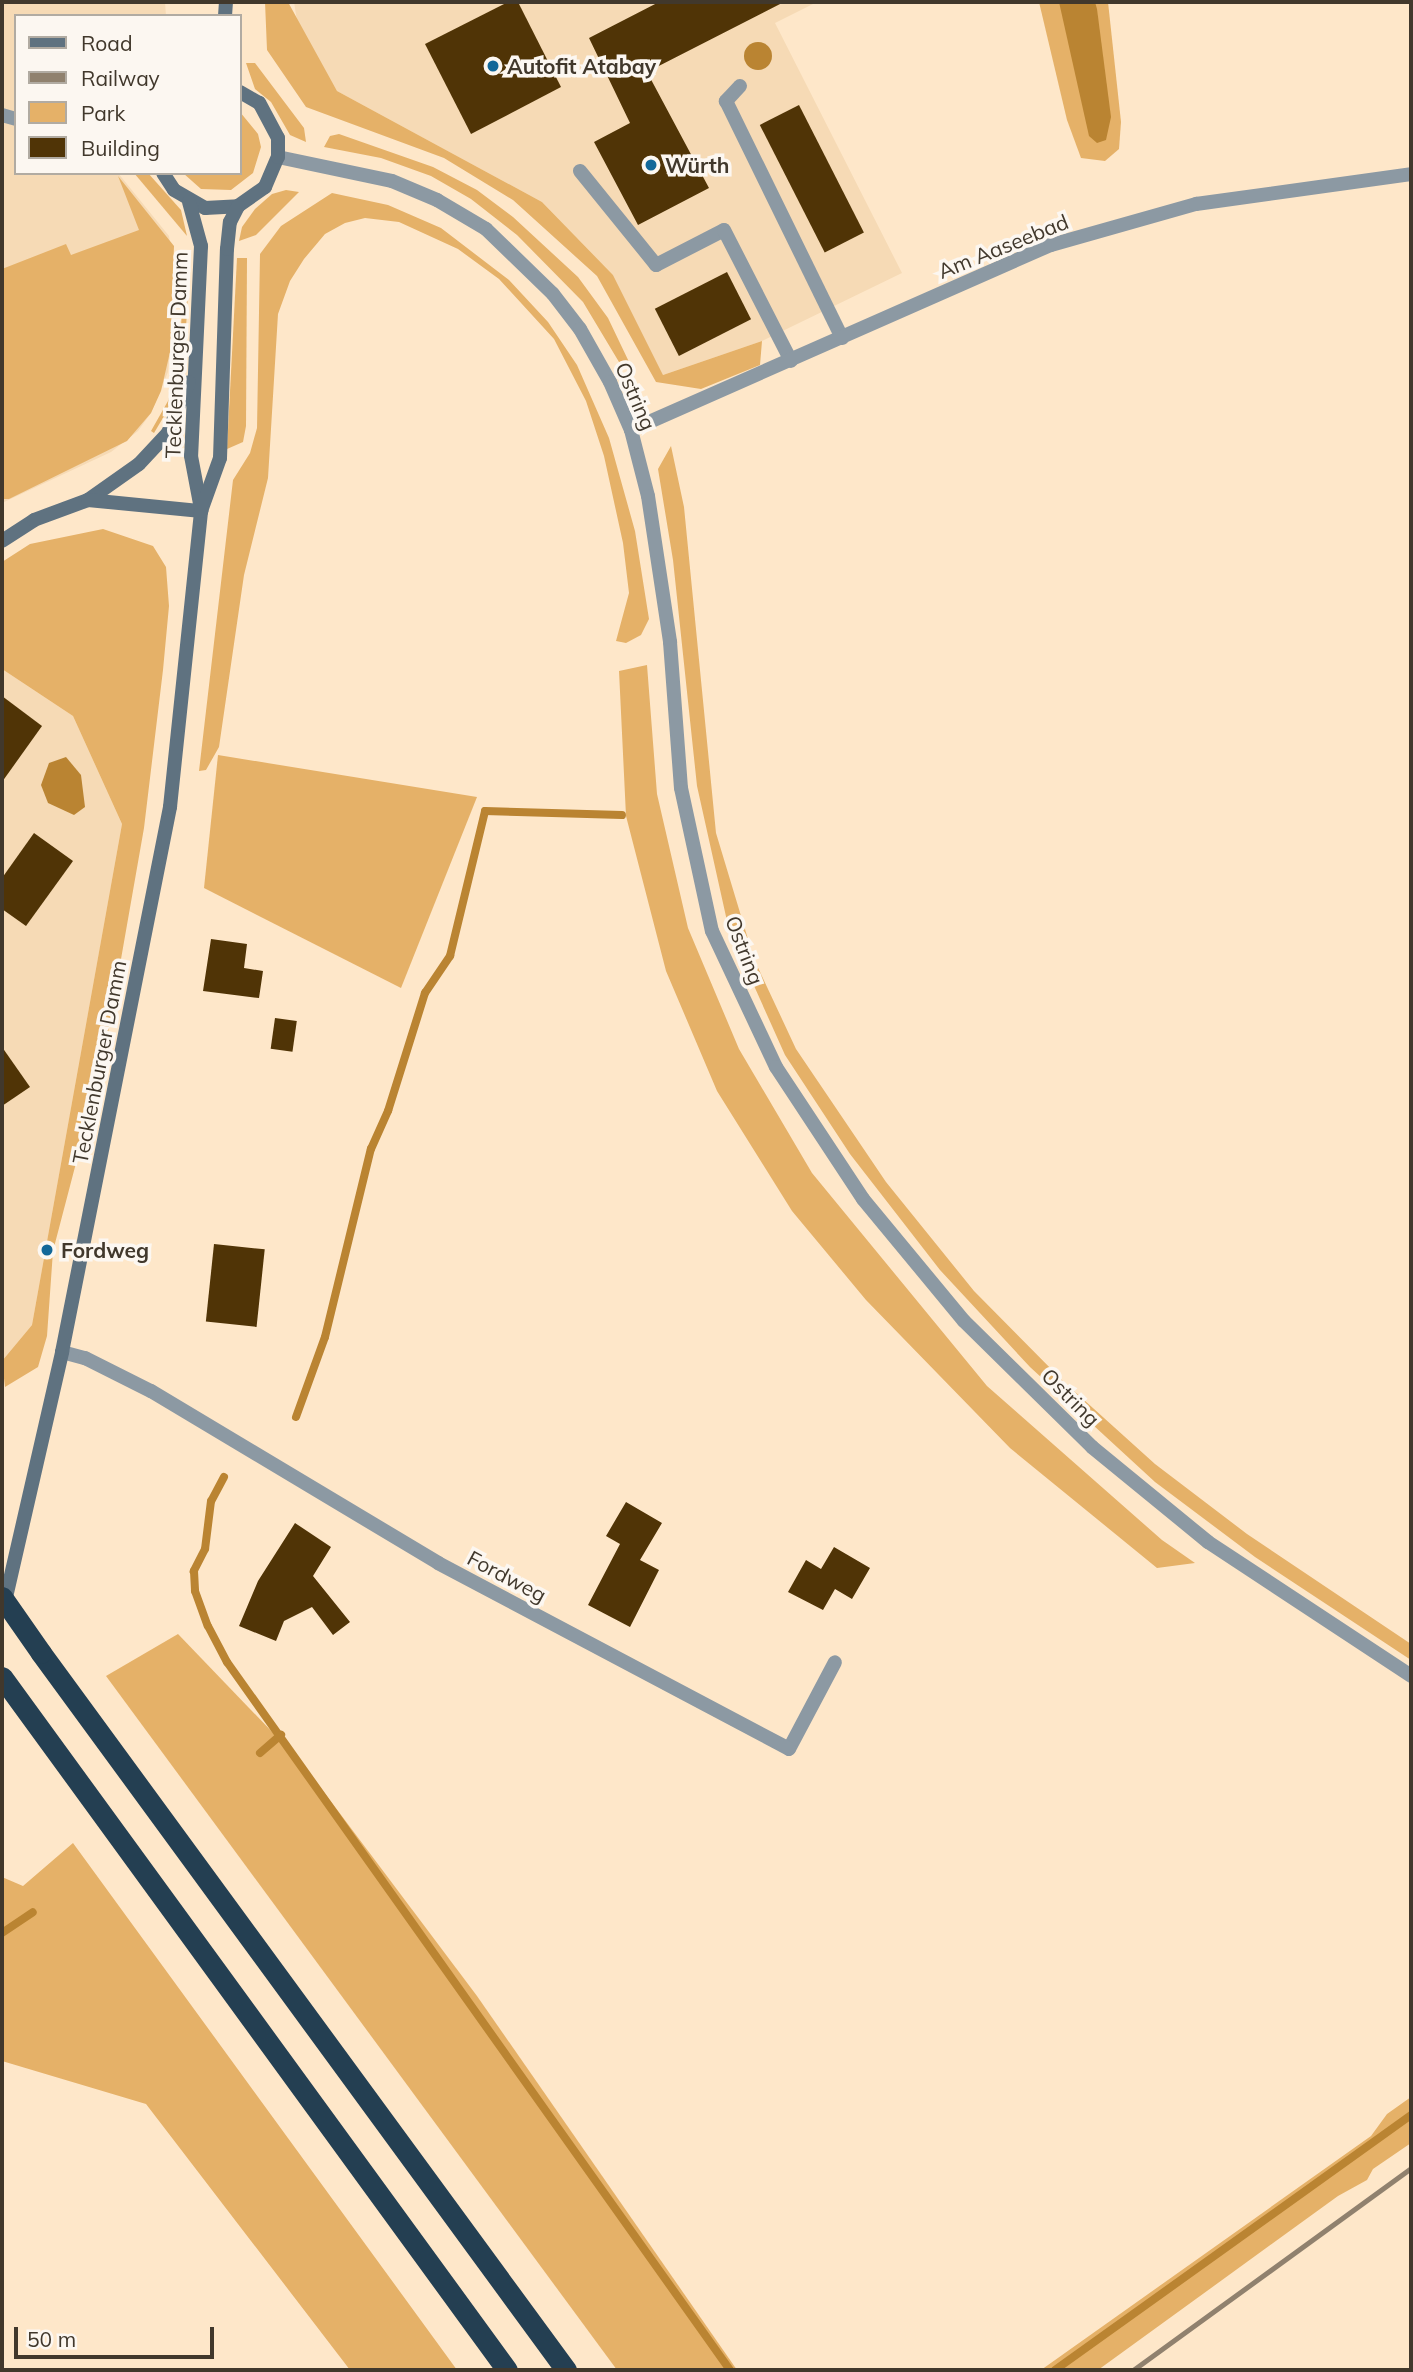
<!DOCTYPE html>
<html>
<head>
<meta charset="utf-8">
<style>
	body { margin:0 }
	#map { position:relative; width:1413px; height:2372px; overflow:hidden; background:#fee7c9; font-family:Mulish,sans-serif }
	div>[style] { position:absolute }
	.built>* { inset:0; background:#f6dab5 }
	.green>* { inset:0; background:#e5b168 }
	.water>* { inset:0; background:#ba8432 }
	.round { border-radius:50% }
	.stream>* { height:8px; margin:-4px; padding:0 4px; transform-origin:4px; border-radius:4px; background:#ba8432 }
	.building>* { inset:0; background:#503406; transform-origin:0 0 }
	.lane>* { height:14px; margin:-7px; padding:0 7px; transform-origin:7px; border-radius:7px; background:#8c99a3 }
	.street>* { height:14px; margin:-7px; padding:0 7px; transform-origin:7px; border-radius:7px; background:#8c99a3 }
	.secondary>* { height:14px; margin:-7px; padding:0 7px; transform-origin:7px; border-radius:7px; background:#5f7280 }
	.highway>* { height:21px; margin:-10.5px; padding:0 10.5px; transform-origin:10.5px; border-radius:10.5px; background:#243f52 }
	.rail>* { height:5px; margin:-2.5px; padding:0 2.5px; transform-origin:2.5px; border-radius:2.5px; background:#90816e }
	.highway-bridge>* { height:21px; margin:-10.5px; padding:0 10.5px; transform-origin:10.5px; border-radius:10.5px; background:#243f52 }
	.dots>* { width:19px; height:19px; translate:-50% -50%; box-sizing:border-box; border:4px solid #fcf7f1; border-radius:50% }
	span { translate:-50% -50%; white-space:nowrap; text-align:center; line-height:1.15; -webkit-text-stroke:7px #fcf7f1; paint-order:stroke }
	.poi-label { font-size:21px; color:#41382c; font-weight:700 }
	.left { translate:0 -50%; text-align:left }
	.street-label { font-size:21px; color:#41382c }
	.frame { position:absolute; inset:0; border:4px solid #41382c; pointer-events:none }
	.legend { position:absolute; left:14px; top:14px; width:228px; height:161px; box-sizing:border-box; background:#fcf7f1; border:2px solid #b1aba2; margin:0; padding:9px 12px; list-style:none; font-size:21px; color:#41382c }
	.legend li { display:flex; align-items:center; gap:14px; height:35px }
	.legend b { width:35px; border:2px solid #b1aba2 }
	.scale { position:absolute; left:14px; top:2327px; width:200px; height:32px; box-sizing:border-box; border:4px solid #41382c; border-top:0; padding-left:9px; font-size:21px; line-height:24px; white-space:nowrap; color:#41382c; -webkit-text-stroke:5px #fcf7f1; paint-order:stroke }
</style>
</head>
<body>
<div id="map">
	<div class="built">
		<div style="clip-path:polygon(2px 2px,165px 2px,166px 16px,16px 16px,16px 173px,118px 173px,169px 236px,176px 276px,168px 372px,151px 413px,138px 431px,111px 452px,2px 503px)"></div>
		<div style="clip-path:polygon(294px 2px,817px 2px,775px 23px,902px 273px,762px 341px,663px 375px,613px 275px,542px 202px,337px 91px,298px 27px)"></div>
		<div style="clip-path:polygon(2px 669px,73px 716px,122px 824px,32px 1325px,2px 1361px)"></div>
	</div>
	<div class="green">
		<div style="clip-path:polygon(265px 2px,288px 2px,337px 91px,542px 202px,613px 275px,663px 375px,762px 341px,760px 365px,701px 389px,656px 382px,597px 276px,513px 200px,444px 158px,306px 107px,267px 50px)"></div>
		<div style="clip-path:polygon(1039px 2px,1108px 2px,1121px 122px,1119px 149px,1105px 161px,1081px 158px,1067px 120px)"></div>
		<div style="clip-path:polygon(246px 63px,255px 63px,304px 128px,306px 142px,290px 135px,271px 102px,255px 89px)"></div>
		<div style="clip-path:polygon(240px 112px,258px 134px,261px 147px,253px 173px,231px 190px,201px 189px,183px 173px,240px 173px)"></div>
		<div style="clip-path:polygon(339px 134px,433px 167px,477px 190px,513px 217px,578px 277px,608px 318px,630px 364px,622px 367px,583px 302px,517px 235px,471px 199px,431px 176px,381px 158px,324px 147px,330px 136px)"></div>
		<div style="clip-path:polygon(134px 173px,148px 173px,181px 210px,187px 236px)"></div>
		<div style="clip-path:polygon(118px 176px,174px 246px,170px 352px,161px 391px,151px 413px,127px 441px,9px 499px,2px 499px,2px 269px,66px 244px,71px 255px,139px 230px)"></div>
		<div style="clip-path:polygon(286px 190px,299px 192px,256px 235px,239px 241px,242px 227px,255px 209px,272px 194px)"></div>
		<div style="clip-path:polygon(332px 193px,388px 205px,441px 228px,509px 280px,548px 322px,577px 365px,609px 438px,635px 531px,649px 619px,641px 635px,626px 643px,616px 641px,629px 593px,623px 543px,604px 456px,586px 401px,554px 339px,499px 279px,458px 249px,399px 222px,365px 218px,345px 223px,325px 234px,304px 259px,290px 281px,278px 314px,268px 478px,244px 575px,219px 747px,206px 770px,199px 771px,233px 480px,250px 453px,257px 428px,260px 254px,281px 226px)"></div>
		<div style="clip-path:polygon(237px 258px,247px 258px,246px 426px,243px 442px,227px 449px)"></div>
		<div style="clip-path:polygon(185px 261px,190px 262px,184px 360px,173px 401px,154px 433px,151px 431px,168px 401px,179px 359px)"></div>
		<div style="clip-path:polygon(671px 446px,684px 507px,716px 833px,754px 959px,796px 1049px,886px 1182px,974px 1291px,1063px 1381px,1155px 1464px,1247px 1534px,1411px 1644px,1411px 1660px,1255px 1557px,1155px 1482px,1030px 1367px,940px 1270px,850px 1154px,785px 1055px,729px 930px,697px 786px,673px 560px,658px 469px)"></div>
		<div style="clip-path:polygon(103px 529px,153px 546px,166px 567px,169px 606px,163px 670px,144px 828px,104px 1056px,53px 1251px,47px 1336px,38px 1367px,5px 1387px,2px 1361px,32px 1325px,122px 824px,73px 716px,2px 669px,2px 562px,30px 544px)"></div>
		<div style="clip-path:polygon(647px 665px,657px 794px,688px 928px,739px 1049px,812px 1173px,987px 1386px,1162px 1540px,1195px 1563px,1157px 1568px,1010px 1448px,866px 1300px,792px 1211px,717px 1091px,666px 971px,626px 816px,619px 671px)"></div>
		<div style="clip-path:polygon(218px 755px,477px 797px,401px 988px,204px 888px)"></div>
		<div style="clip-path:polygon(178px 1634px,302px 1763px,477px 1996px,737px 2370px,617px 2370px,106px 1676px)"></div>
		<div style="clip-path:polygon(73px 1843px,457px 2370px,350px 2370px,146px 2104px,2px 2061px,2px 1877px,23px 1886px)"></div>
		<div style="clip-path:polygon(1411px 2097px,1411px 2143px,1373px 2169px,1367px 2180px,1338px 2196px,1098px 2370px,1041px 2370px,1371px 2136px,1387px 2114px)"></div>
	</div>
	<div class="water">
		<div style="clip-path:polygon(1059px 2px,1095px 2px,1097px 9px,1111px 117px,1106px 140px,1097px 143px,1089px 136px)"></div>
		<div class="round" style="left:744px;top:42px;width:28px;height:28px"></div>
		<div style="clip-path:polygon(66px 757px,81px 775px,85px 807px,74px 815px,48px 803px,41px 785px,49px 763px)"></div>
	</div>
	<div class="stream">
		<div style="left:296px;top:1417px;width:85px;rotate:-70.1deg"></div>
		<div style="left:325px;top:1337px;width:194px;rotate:-76.3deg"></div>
		<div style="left:371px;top:1149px;width:42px;rotate:-65.9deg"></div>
		<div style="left:388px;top:1111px;width:124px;rotate:-72.6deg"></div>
		<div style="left:425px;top:993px;width:45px;rotate:-56deg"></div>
		<div style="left:450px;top:956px;width:149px;rotate:-76.4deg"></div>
		<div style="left:485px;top:811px;width:137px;rotate:1.7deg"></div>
		<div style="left:224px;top:1477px;width:27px;rotate:118deg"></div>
		<div style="left:211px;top:1501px;width:48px;rotate:97.1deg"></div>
		<div style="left:205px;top:1549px;width:25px;rotate:117deg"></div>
		<div style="left:194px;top:1571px;width:20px;rotate:87deg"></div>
		<div style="left:195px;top:1591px;width:37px;rotate:70deg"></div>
		<div style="left:208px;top:1626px;width:41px;rotate:62.2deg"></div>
		<div style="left:227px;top:1662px;width:868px;rotate:54.61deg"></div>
		<div style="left:260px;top:1753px;width:28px;rotate:-41deg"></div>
		<div style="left:2px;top:1933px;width:37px;rotate:-34deg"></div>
		<div style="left:1055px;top:2370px;width:438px;rotate:-35.6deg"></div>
	</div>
	<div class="building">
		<div style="clip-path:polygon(508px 2px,518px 2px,561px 87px,471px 134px,425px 44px)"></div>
		<div style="clip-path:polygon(659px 2px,784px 2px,647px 72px,709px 188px,638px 225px,594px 142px,630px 123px,589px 38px)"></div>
		<div style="left:799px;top:105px;width:143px;height:44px;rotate:63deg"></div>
		<div style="left:727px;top:272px;width:53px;height:81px;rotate:63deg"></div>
		<div style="clip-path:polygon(2px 696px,42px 726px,2px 782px)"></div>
		<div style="clip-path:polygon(34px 833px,73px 861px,26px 926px,2px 909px,2px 878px)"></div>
		<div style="clip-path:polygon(211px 939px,247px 944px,244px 968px,263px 971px,259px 998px,203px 991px)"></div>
		<div style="left:275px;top:1018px;width:22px;height:31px;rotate:8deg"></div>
		<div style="clip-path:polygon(2px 1047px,30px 1087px,2px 1106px)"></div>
		<div style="left:214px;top:1244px;width:51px;height:78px;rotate:6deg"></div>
		<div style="clip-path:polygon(626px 1502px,662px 1523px,640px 1560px,659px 1570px,630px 1627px,588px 1605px,620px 1544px,606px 1536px)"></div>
		<div style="clip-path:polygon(295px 1523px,331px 1547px,313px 1576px,350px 1622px,333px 1635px,312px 1607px,284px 1621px,276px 1641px,239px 1626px,258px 1581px)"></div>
		<div style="clip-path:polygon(834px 1547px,870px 1568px,852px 1599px,835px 1589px,823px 1610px,788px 1592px,806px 1560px,821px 1569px)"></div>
	</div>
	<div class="lane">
		<div style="left:740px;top:86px;width:21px;rotate:133deg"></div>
		<div style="left:726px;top:101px;width:264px;rotate:63.9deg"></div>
		<div style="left:580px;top:171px;width:121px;rotate:51deg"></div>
		<div style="left:656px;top:265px;width:76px;rotate:-27.2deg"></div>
		<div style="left:724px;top:230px;width:147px;rotate:62.9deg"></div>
		<div style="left:789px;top:1749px;width:98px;rotate:-62.1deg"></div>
	</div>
	<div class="street">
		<div style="left:2px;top:115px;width:15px;rotate:16deg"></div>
		<div style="left:278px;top:157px;width:116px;rotate:11.9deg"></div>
		<div style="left:392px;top:181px;width:49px;rotate:22.9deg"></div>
		<div style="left:437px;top:200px;width:57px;rotate:30.6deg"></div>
		<div style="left:486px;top:229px;width:93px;rotate:44.1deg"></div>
		<div style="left:553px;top:294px;width:44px;rotate:52.4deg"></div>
		<div style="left:580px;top:329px;width:61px;rotate:60.5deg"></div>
		<div style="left:610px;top:382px;width:52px;rotate:66.4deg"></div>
		<div style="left:631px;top:430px;width:68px;rotate:75.6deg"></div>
		<div style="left:648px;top:496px;width:148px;rotate:81.4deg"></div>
		<div style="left:670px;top:642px;width:146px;rotate:85.7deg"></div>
		<div style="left:681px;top:788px;width:146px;rotate:77.8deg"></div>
		<div style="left:712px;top:931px;width:150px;rotate:64.8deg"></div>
		<div style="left:776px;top:1067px;width:158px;rotate:56.6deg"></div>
		<div style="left:863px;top:1199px;width:158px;rotate:50.4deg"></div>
		<div style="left:964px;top:1321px;width:180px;rotate:44.5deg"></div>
		<div style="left:1092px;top:1447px;width:150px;rotate:39.3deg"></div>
		<div style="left:1208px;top:1542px;width:243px;rotate:33.4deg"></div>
		<div style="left:631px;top:430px;width:459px;rotate:-23.8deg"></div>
		<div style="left:1051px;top:245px;width:151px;rotate:-15.8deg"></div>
		<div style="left:1196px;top:204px;width:217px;rotate:-7.9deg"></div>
		<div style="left:62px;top:1352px;width:24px;rotate:15deg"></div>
		<div style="left:85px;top:1358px;width:74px;rotate:26.6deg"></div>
		<div style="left:151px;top:1391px;width:335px;rotate:30.9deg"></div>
		<div style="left:438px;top:1563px;width:397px;rotate:27.9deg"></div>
	</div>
	<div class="secondary">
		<div style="left:225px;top:16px;width:14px;rotate:-86deg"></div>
		<div style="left:163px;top:173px;width:20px;rotate:57deg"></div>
		<div style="left:174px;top:190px;width:36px;rotate:30deg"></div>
		<div style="left:205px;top:208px;width:33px;rotate:-3deg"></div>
		<div style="left:238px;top:206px;width:33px;rotate:-35deg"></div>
		<div style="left:265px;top:187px;width:33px;rotate:-67deg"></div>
		<div style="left:278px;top:157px;width:19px;rotate:-90deg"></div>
		<div style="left:278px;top:138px;width:40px;rotate:-118deg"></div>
		<div style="left:259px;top:103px;width:22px;rotate:-150deg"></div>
		<div style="left:189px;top:202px;width:46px;rotate:74.7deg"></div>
		<div style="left:201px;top:246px;width:210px;rotate:92.7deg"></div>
		<div style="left:191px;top:456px;width:54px;rotate:79.3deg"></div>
		<div style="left:88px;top:500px;width:62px;rotate:-35.2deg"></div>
		<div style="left:139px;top:464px;width:42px;rotate:-46.9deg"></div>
		<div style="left:168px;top:433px;width:55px;rotate:-67.6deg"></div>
		<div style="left:2px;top:541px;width:38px;rotate:-33deg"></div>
		<div style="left:34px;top:520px;width:58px;rotate:-20.3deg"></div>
		<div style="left:88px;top:500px;width:114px;rotate:5.6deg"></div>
		<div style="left:4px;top:1606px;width:261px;rotate:-77.1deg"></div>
		<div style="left:62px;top:1352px;width:556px;rotate:-78.79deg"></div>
		<div style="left:170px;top:807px;width:298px;rotate:-84deg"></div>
		<div style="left:201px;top:511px;width:56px;rotate:-70.3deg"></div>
		<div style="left:220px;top:458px;width:209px;rotate:-88.1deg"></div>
		<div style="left:227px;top:249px;width:27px;rotate:-84deg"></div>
		<div style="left:230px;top:222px;width:18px;rotate:-63deg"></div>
	</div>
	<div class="highway">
		<div style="left:41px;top:1653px;width:889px;rotate:53.79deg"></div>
		<div style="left:2px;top:1677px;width:857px;rotate:53.92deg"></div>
	</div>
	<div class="rail">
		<div style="left:1133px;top:2370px;width:344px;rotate:-36deg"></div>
	</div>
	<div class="highway-bridge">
		<div style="left:2px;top:1597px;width:68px;rotate:55.1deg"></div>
	</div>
	<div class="dots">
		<div style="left:493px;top:66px;background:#136899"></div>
		<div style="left:651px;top:165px;background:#136899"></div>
		<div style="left:47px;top:1250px;background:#136899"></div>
	</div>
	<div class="poi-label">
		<span class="left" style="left:507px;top:66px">Autofit Atabay</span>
		<span class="left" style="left:665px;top:165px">Würth</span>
		<span class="left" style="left:61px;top:1250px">Fordweg</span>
	</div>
	<div class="street-label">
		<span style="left:1003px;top:246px;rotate:-22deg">Am Aaseebad</span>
		<span style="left:176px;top:355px;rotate:-88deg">Tecklenburger Damm</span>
		<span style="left:636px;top:396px;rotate:67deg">Ostring</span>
		<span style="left:745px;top:950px;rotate:69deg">Ostring</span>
		<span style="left:99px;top:1062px;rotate:-79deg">Tecklenburger Damm</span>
		<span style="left:1071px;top:1397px;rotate:45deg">Ostring</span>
		<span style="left:507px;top:1576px;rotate:28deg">Fordweg</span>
	</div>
	<div class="frame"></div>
	<ul class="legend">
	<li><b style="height:9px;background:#5f7280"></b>Road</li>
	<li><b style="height:9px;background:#90816e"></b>Railway</li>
	<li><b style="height:19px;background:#e5b168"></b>Park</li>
	<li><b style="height:19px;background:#503406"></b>Building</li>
	</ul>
	<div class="scale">50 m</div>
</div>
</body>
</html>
